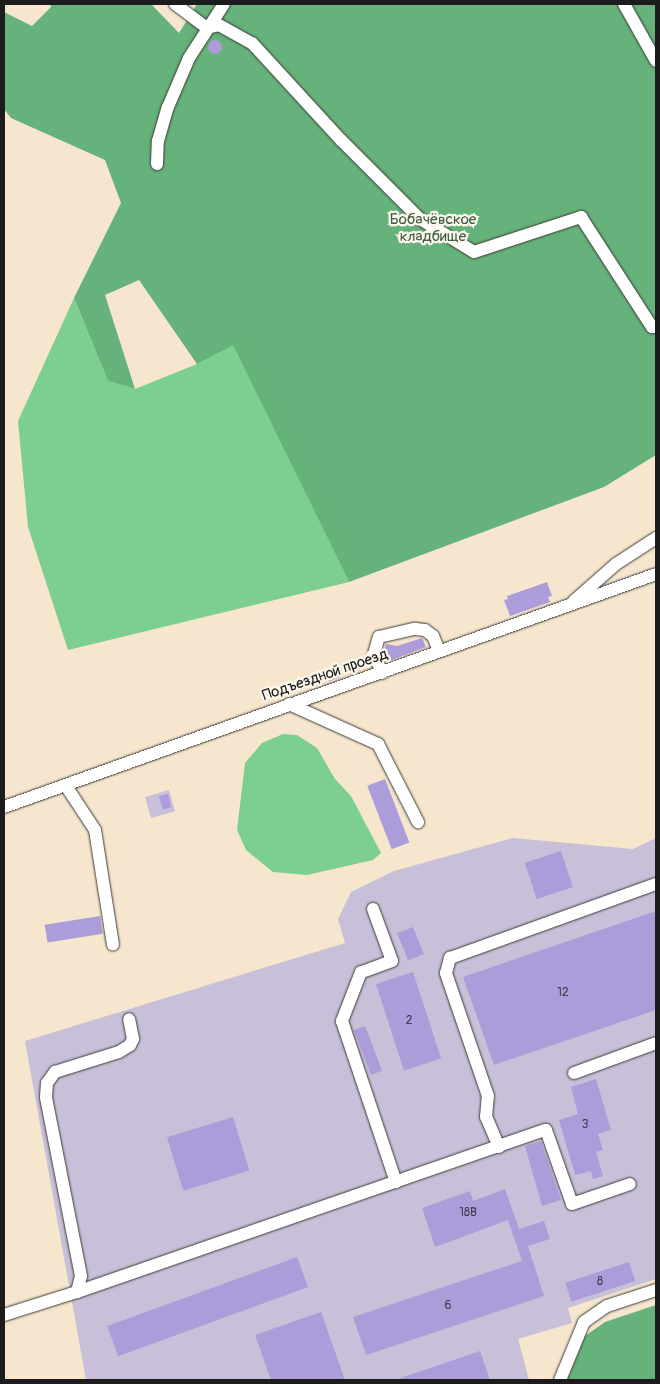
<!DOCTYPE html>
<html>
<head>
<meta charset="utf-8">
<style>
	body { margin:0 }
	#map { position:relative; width:660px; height:1384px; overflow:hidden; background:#f6e6ce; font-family:Pangolin,sans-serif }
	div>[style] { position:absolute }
	.industrial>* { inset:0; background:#c8bfd8; transform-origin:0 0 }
	.green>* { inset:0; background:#7ccf91 }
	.forest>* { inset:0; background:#65b27b }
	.building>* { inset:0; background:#ac9dda; transform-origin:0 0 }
	.round { border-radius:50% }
	.roads { filter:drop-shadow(0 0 1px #3d3a37) drop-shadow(0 0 1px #3d3a37) }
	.minor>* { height:12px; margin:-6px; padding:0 6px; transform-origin:6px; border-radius:6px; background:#fff }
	span { translate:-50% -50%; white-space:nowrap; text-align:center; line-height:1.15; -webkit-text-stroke:4.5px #fbf7ec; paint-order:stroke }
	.number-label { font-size:12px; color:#403c4c }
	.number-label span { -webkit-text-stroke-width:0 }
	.park-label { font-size:15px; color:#3e5b45 }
	.street-label { font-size:15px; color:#1c1c1c }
	.frame { position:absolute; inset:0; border:5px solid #1c1c1c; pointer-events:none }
</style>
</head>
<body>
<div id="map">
	<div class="industrial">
		<div style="left:169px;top:790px;width:22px;height:25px;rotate:74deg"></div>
		<div style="clip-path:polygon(513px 838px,633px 849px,656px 838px,656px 1279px,568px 1308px,572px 1323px,518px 1339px,529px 1380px,86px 1380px,25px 1041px,345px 943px,338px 919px,351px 892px,394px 871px)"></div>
	</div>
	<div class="green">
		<div style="clip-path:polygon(74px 298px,108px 381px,135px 389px,197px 364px,233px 344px,349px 582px,68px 650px,28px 527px,18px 421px)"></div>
		<div style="clip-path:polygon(283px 734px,297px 735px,317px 748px,335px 779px,351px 796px,381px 853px,373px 860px,307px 875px,273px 872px,246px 850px,237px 830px,245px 763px,262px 743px)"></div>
	</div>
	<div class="forest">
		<div style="clip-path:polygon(50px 4px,151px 4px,179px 33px,197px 4px,656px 4px,656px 455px,604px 487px,349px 582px,233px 345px,197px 364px,139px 280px,105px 295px,135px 389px,108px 381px,74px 298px,121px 203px,105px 160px,11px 118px,4px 109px,4px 12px,32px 26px,51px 7px)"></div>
		<div style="clip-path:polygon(656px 1305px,656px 1380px,567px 1380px,585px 1336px,605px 1322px)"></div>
	</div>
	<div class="building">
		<div class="round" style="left:208px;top:40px;width:14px;height:14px"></div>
		<div style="clip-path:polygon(547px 582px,552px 596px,548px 597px,550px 602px,510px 616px,504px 600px,508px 599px,507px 596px)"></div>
		<div style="clip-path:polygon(422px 638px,426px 647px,386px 662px,383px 654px,386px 644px,397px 646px)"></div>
		<div style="left:338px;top:666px;width:11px;height:14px;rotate:68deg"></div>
		<div style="left:385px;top:779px;width:68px;height:19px;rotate:69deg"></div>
		<div style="clip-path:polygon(168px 794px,171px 807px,163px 810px,159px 796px)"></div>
		<div style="left:561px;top:851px;width:38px;height:38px;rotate:72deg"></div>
		<div style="clip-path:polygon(656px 911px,656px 1010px,494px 1065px,463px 977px)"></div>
		<div style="left:100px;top:916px;width:18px;height:56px;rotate:81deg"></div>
		<div style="left:413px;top:927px;width:29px;height:17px;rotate:68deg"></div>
		<div style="left:413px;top:972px;width:91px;height:39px;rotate:72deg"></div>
		<div style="left:365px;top:1026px;width:48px;height:12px;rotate:69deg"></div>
		<div style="clip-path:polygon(596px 1079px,611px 1130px,598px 1134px,603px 1150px,596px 1152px,603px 1176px,593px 1179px,591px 1171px,575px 1175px,559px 1120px,578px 1114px,571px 1087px)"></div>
		<div style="left:233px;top:1117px;width:56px;height:69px;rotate:73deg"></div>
		<div style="clip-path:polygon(541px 1141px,561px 1200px,542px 1206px,525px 1146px)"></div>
		<div style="clip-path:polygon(505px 1189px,519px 1229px,544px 1221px,550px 1239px,528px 1246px,544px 1296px,366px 1355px,353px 1317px,522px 1261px,508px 1220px,435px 1247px,422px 1208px,470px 1191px,473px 1201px)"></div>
		<div style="left:297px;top:1257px;width:32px;height:202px;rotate:70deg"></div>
		<div style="left:629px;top:1262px;width:20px;height:67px;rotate:72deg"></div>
		<div style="clip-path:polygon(321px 1312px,345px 1380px,271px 1380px,255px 1335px)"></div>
		<div style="clip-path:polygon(480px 1351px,490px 1380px,398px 1380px,398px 1379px)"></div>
	</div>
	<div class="roads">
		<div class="minor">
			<div style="left:175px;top:4px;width:40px;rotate:37deg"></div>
			<div style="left:624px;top:4px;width:65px;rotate:60.7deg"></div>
			<div style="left:207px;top:28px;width:12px;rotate:-14deg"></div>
			<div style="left:219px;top:25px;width:38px;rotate:29deg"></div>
			<div style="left:252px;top:43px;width:132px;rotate:47.5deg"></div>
			<div style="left:341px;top:140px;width:112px;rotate:45deg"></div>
			<div style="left:420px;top:219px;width:63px;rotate:31.4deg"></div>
			<div style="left:474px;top:252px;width:113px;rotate:-18.1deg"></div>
			<div style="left:581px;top:217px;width:131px;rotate:57.2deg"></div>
			<div style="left:652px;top:327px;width:4px"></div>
			<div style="left:157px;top:164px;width:23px;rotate:-88deg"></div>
			<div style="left:158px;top:141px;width:35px;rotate:-74deg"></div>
			<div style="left:168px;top:107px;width:53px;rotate:-66.8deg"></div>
			<div style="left:189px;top:58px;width:64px;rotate:-57.1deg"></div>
			<div style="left:574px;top:601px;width:56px;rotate:-41.4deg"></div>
			<div style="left:616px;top:564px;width:48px;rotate:-33deg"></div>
			<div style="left:382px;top:673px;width:21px;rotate:-113deg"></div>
			<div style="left:374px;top:654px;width:18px;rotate:-74deg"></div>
			<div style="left:379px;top:637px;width:37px;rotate:-13deg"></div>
			<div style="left:415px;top:629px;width:10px;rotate:6deg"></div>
			<div style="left:425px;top:630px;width:10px;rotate:37deg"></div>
			<div style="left:433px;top:636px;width:16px;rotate:68deg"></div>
			<div style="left:289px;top:704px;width:98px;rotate:24.2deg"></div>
			<div style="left:378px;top:744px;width:88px;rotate:62.9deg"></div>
			<div style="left:66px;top:786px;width:53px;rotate:56.6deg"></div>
			<div style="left:95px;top:830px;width:116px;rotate:81.1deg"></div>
			<div style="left:4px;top:807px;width:692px;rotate:-19.66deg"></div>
			<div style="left:373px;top:909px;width:55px;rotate:69.9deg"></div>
			<div style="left:392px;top:961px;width:33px;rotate:160deg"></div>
			<div style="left:361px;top:972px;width:53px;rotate:111.2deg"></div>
			<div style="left:342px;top:1021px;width:170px;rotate:71.5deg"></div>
			<div style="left:574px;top:1073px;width:87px;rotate:-20.1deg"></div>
			<div style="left:499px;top:1147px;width:33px;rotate:-113deg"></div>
			<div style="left:486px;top:1117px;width:21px;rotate:-85deg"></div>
			<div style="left:488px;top:1096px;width:130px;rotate:-108.9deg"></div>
			<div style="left:446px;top:973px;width:16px;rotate:-75deg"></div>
			<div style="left:450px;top:958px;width:219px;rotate:-19.8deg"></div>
			<div style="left:77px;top:1292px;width:496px;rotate:-19.1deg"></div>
			<div style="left:546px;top:1130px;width:78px;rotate:70.6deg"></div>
			<div style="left:572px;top:1204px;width:61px;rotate:-19deg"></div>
			<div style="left:4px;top:1315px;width:77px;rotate:-17.5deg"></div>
			<div style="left:77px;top:1292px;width:16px;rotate:-76deg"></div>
			<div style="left:81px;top:1276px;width:182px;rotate:-101.1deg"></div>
			<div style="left:46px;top:1097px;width:14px;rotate:-86deg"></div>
			<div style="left:47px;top:1083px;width:14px;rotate:-54deg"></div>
			<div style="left:55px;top:1072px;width:67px;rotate:-17.4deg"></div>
			<div style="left:119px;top:1052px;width:13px;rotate:-32deg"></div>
			<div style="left:130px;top:1045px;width:7px;rotate:-63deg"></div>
			<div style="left:133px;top:1039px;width:20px;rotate:-101deg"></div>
			<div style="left:560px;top:1380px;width:63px;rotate:-67.5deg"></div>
			<div style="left:584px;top:1322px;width:28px;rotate:-35deg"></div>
			<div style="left:607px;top:1306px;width:52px;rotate:-18.1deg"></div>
		</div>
	</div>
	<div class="number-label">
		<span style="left:563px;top:993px">12</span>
		<span style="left:409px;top:1021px">2</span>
		<span style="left:585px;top:1125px">3</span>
		<span style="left:468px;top:1213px">18В</span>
		<span style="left:600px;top:1282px">8</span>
		<span style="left:448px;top:1306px">6</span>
	</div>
	<div class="park-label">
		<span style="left:433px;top:228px">Бобачёвское<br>кладбище</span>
	</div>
	<div class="street-label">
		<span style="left:325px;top:675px;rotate:-19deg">Подъездной проезд</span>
	</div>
	<div class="frame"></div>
</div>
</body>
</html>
